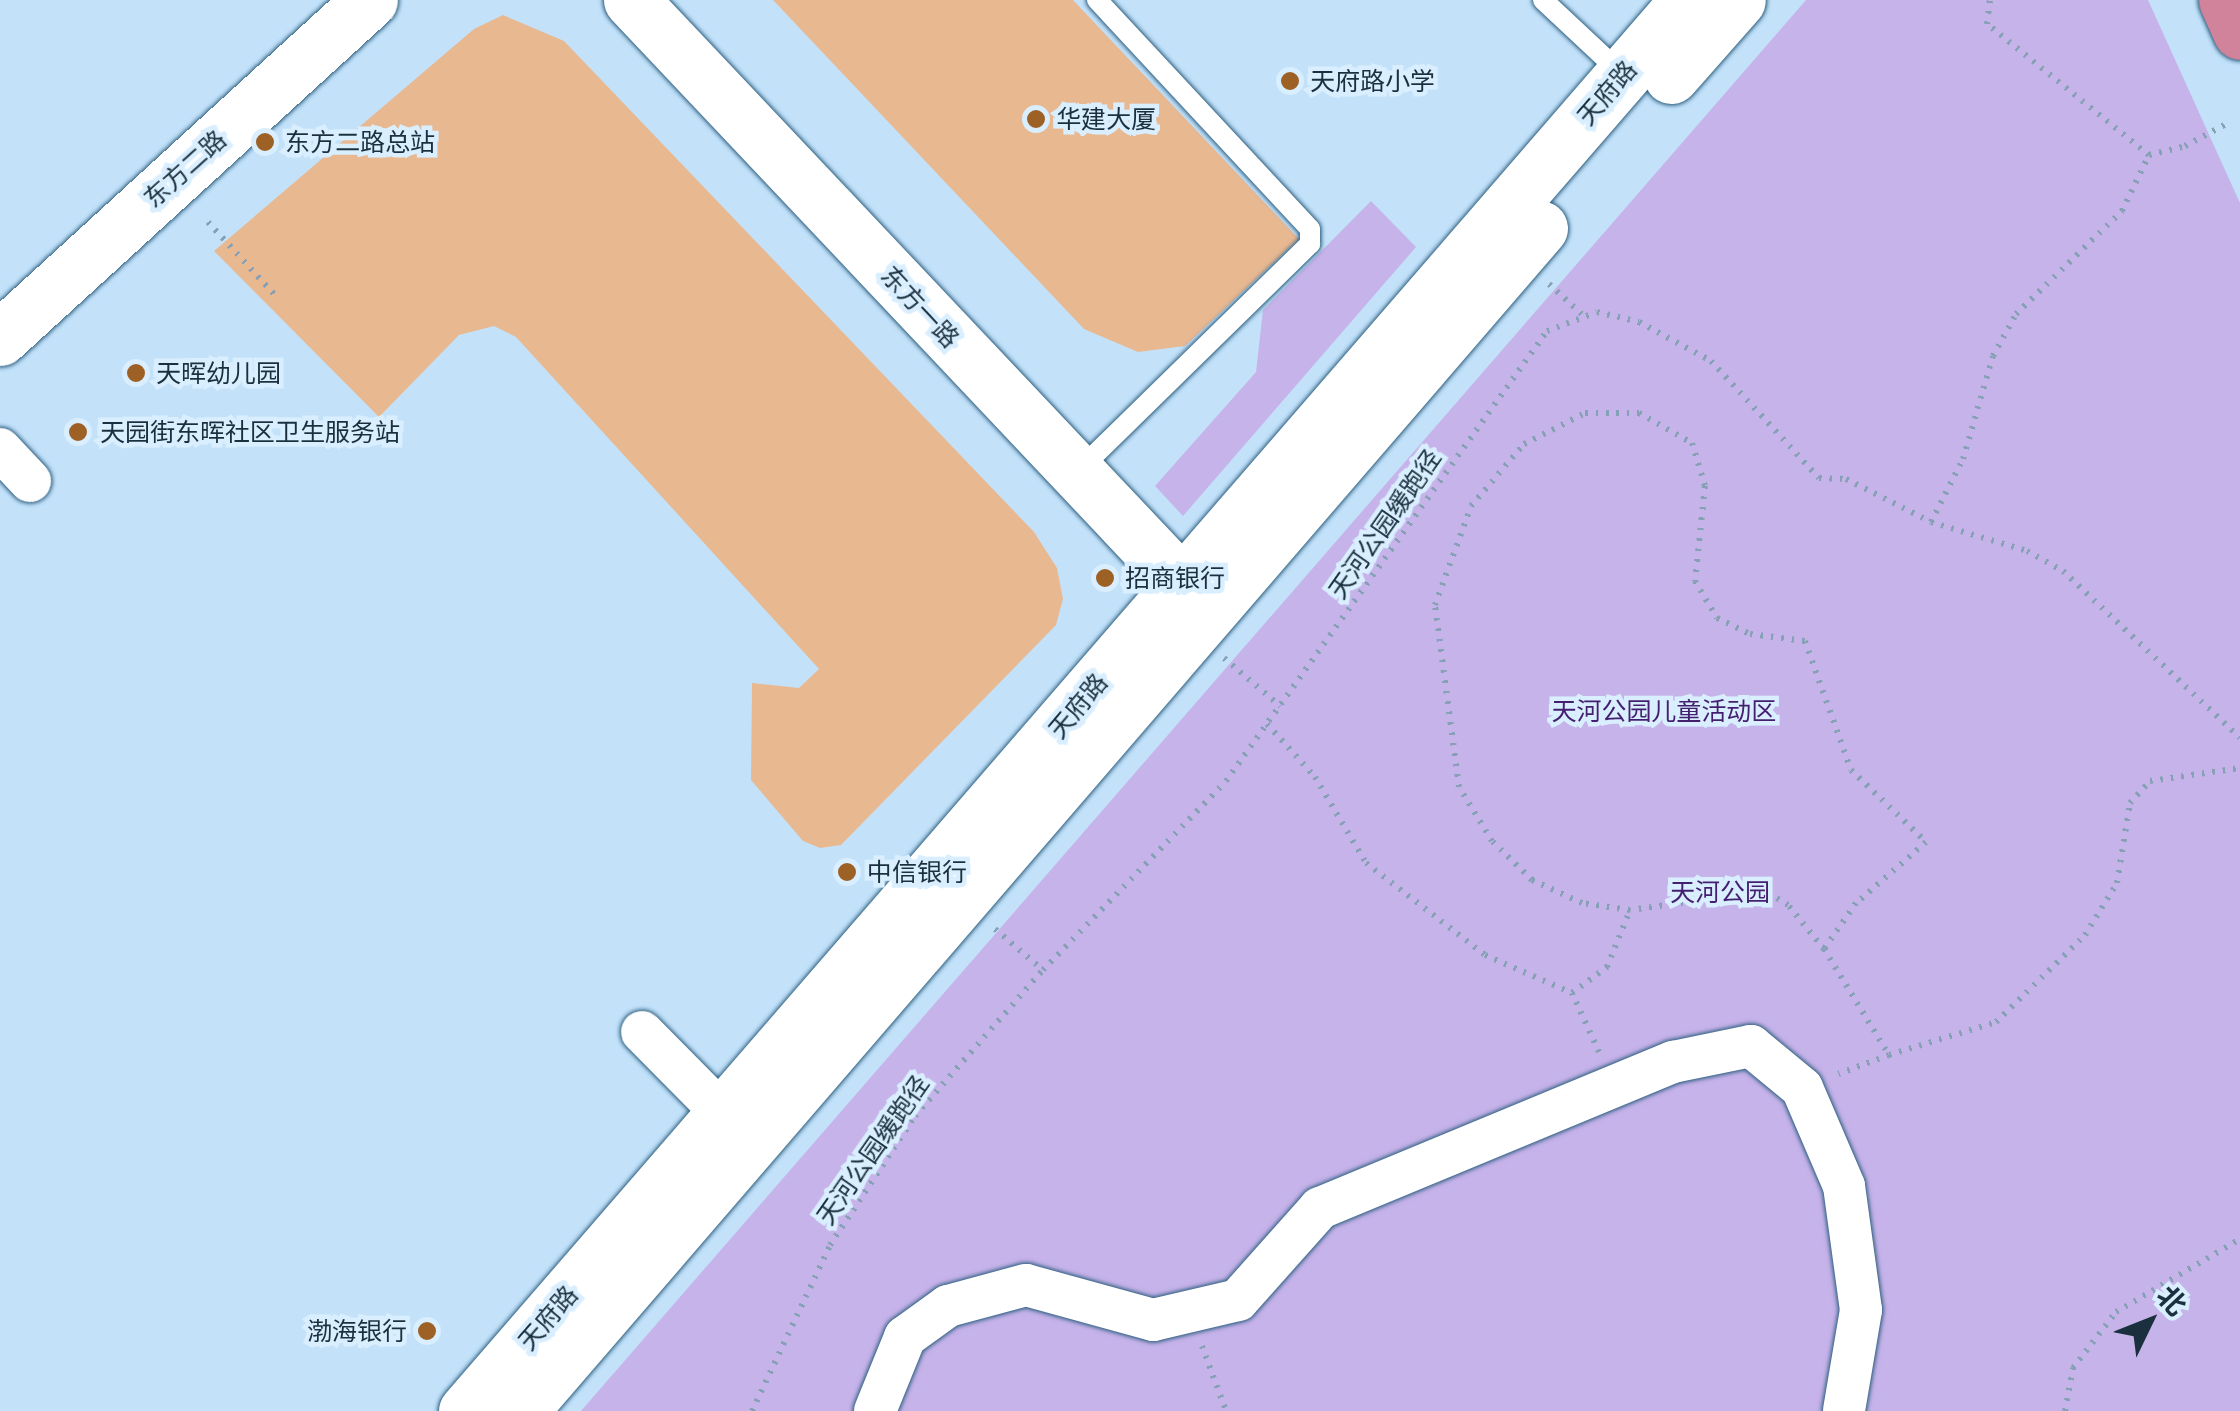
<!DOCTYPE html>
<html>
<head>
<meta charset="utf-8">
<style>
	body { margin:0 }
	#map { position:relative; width:2240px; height:1411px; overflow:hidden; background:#c3e2fa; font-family:"PT Sans Narrow","Noto Sans SC",sans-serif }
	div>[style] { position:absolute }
	.green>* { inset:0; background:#c6b3ea }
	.building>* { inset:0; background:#e8b891 }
	.path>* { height:6px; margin-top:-3px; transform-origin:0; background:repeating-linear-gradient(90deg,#86a1b5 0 2.5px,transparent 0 10.5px) }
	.roads { filter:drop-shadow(0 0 2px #2d5f80) drop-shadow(0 0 2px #2d5f80) }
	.lane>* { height:20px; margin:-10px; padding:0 10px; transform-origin:10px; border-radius:10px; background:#fff }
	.street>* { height:42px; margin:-21px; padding:0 21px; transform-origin:21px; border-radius:21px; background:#fff }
	.secondary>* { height:55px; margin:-27.5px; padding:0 27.5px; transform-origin:27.5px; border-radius:27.5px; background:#fff }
	.highway>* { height:55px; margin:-27.5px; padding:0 27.5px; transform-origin:27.5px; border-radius:27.5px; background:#d0839a }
	.dots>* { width:28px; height:28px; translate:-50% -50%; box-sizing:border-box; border:5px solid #d9eefe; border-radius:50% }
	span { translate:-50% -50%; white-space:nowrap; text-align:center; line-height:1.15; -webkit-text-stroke:9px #d9eefe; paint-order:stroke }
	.poi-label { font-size:25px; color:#1b303e }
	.left { translate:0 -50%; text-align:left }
	.right { translate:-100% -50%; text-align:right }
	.street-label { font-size:25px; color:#1b303e }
	.park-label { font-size:25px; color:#441e6f }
	.north { position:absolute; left:2100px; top:1271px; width:100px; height:100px; -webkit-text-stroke:8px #d9eefe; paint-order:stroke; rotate:47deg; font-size:28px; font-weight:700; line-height:40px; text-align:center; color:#1b303e }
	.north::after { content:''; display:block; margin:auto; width:35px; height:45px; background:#1b303e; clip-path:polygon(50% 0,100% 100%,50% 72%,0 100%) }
</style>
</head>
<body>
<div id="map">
	<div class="green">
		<div style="clip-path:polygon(1806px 0,2148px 0,2240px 203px,2240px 1411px,581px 1411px)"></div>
		<div style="clip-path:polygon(1371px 201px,1416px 247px,1183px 516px,1155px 486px,1256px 372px,1263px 310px)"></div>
	</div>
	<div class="building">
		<div style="clip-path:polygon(773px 0,1073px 0,1299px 239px,1185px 346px,1138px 352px,1084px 329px)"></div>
		<div style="clip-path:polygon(503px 15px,564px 41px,1034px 532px,1057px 568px,1063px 599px,1056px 625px,841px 845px,820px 848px,803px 841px,751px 780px,752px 683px,799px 688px,819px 669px,516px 337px,494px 326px,459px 335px,379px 417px,214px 251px,474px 29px)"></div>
	</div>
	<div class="path">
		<div style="left:2149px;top:155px;width:37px;rotate:-14deg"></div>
		<div style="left:2185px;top:146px;width:47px;rotate:-28.2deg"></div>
		<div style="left:208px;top:222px;width:98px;rotate:47.5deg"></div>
		<div style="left:1549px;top:284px;width:49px;rotate:42.5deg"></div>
		<div style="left:1585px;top:413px;width:54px"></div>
		<div style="left:1639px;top:413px;width:61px;rotate:29.5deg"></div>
		<div style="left:1692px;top:443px;width:45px;rotate:73.2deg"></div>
		<div style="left:1705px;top:486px;width:96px;rotate:96deg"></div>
		<div style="left:1695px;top:581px;width:43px;rotate:59.3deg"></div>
		<div style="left:1717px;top:618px;width:37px;rotate:26deg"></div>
		<div style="left:1750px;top:634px;width:55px;rotate:7.3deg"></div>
		<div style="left:1805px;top:641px;width:137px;rotate:70.4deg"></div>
		<div style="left:1851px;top:770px;width:104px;rotate:43.8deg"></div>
		<div style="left:1926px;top:842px;width:93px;rotate:138.9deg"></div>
		<div style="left:1856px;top:903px;width:56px;rotate:124.8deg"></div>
		<div style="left:1824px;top:949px;width:57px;rotate:-129.3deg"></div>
		<div style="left:1788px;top:905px;width:26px;rotate:-148deg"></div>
		<div style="left:1766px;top:891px;width:137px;rotate:172deg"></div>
		<div style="left:1630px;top:910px;width:49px;rotate:-171.7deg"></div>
		<div style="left:1582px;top:903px;width:55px;rotate:-155.3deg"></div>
		<div style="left:1532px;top:880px;width:56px;rotate:-135.7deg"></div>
		<div style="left:1492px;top:841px;width:63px;rotate:-121.4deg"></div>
		<div style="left:1459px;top:787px;width:184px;rotate:-97.5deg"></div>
		<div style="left:1435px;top:605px;width:105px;rotate:-70deg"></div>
		<div style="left:1471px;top:506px;width:82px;rotate:-49.5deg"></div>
		<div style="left:1524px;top:444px;width:68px;rotate:-26.9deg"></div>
		<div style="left:1931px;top:522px;width:71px;rotate:-63.1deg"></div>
		<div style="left:1963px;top:459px;width:107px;rotate:-73.8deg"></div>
		<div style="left:1993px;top:356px;width:48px;rotate:-61.3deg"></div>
		<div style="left:2016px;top:314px;width:148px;rotate:-44.2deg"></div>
		<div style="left:2122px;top:211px;width:62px;rotate:-64.3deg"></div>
		<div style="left:2149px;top:155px;width:208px;rotate:-141deg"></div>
		<div style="left:1987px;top:24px;width:24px;rotate:-83deg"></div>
		<div style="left:1224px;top:658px;width:74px;rotate:40.6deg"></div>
		<div style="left:1267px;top:724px;width:72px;rotate:47.8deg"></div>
		<div style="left:1315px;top:777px;width:100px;rotate:59.3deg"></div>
		<div style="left:1366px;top:863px;width:150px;rotate:37.7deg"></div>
		<div style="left:1485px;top:955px;width:95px;rotate:23.6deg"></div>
		<div style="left:995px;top:929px;width:63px;rotate:40.5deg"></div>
		<div style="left:1824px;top:949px;width:124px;rotate:58.5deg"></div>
		<div style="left:1889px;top:1055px;width:54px;rotate:159.6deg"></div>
		<div style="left:1599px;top:1052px;width:65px;rotate:-114.6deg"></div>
		<div style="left:1572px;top:993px;width:44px;rotate:-36.6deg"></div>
		<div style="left:1607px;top:967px;width:61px;rotate:-68deg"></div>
		<div style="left:1889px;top:1055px;width:112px;rotate:-17.1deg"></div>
		<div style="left:1996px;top:1022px;width:124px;rotate:-44.3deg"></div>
		<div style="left:2085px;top:935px;width:61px;rotate:-58.4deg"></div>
		<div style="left:2117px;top:883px;width:81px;rotate:-80.8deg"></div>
		<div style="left:2130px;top:803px;width:30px;rotate:-48deg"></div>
		<div style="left:2150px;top:781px;width:91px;rotate:-8.2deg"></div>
		<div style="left:1202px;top:1346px;width:69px;rotate:69.7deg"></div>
		<div style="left:752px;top:1411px;width:183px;rotate:-64.8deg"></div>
		<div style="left:830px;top:1245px;width:154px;rotate:-56.6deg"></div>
		<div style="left:915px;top:1116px;width:194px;rotate:-48.8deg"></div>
		<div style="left:1043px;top:970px;width:263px;rotate:-45.9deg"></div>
		<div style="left:1226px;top:781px;width:553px;rotate:-54.5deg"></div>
		<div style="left:1547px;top:331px;width:53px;rotate:-20.8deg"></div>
		<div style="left:1597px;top:312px;width:43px;rotate:13.4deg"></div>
		<div style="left:1639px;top:322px;width:82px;rotate:28.4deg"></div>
		<div style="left:1711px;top:361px;width:159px;rotate:47.3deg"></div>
		<div style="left:1819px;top:478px;width:27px;rotate:2deg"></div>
		<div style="left:1846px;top:479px;width:95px;rotate:26.8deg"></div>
		<div style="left:1931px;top:522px;width:100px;rotate:16.8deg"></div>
		<div style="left:2027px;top:551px;width:41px;rotate:29.1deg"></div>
		<div style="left:2063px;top:571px;width:243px;rotate:43.3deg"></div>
		<div style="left:2065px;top:1411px;width:44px;rotate:-79.5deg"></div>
		<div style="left:2073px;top:1368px;width:71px;rotate:-52.5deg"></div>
		<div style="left:2116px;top:1312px;width:144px;rotate:-30.5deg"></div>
	</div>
	<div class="roads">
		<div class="lane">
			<div style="left:1543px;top:0;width:108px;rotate:43.1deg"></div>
			<div style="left:1078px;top:471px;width:325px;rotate:-44.4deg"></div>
			<div style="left:1310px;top:244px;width:15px;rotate:-90deg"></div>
			<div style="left:1310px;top:229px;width:313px;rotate:-132.9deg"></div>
		</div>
		<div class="street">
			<div style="left:0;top:449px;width:44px;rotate:46.8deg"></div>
			<div style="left:642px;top:1032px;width:118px;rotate:45.3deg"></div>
			<div style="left:875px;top:1411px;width:80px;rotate:-67.9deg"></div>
			<div style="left:905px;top:1337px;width:53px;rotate:-35.8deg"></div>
			<div style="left:948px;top:1306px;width:81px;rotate:-15.1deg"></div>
			<div style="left:1026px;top:1285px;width:132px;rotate:15.4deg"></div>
			<div style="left:1153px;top:1320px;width:87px;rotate:-13.2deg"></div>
			<div style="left:1238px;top:1300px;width:123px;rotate:-48.3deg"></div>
			<div style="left:1320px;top:1208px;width:382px;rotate:-22.5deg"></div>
			<div style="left:1673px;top:1062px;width:80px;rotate:-11.6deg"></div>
			<div style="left:1751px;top:1046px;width:66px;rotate:39.5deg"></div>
			<div style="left:1802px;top:1088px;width:107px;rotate:66.8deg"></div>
			<div style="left:1844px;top:1186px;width:125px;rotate:82.2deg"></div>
			<div style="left:1861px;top:1310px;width:102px;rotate:99.6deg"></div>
		</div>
		<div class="secondary">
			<div style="left:631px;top:0;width:839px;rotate:46.64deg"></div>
			<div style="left:1671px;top:76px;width:101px;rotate:-48.6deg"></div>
			<div style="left:0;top:338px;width:501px;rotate:-42.41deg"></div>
			<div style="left:466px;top:1411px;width:1867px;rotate:-49.11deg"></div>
			<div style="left:520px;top:1411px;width:1562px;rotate:-49.23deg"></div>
		</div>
		<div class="highway">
			<div style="left:2226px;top:0;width:35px;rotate:66deg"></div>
		</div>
	</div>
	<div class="dots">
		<div style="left:1290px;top:81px;background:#9d6025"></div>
		<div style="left:1036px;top:119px;background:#9d6025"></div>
		<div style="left:265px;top:142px;background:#9d6025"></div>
		<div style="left:136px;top:373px;background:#9d6025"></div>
		<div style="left:78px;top:432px;background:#9d6025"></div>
		<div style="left:1105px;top:578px;background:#9d6025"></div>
		<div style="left:847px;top:872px;background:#9d6025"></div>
		<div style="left:427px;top:1331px;background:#9d6025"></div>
	</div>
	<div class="poi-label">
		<span class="left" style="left:1310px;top:81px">天府路小学</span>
		<span class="left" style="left:1056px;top:119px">华建大厦</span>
		<span class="left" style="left:285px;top:142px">东方二路总站</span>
		<span class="left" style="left:156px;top:373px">天晖幼儿园</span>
		<span class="left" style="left:100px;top:432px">天园街东晖社区卫生服务站</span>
		<span class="left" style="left:1125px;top:578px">招商银行</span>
		<span class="left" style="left:867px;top:872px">中信银行</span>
		<span class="right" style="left:407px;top:1331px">渤海银行</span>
	</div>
	<div class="street-label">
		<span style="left:1607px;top:93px;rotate:-49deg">天府路</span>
		<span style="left:185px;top:169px;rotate:-42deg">东方二路</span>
		<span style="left:920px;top:307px;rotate:47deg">东方一路</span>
		<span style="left:1385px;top:524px;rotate:-55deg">天河公园缓跑径</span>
		<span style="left:1078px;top:706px;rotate:-50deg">天府路</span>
		<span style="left:873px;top:1150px;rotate:-55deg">天河公园缓跑径</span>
		<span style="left:548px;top:1318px;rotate:-49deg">天府路</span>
	</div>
	<div class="park-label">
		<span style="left:1664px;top:711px">天河公园儿童活动区</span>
		<span style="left:1720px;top:892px">天河公园</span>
	</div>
	<div class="north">北</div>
</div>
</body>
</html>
